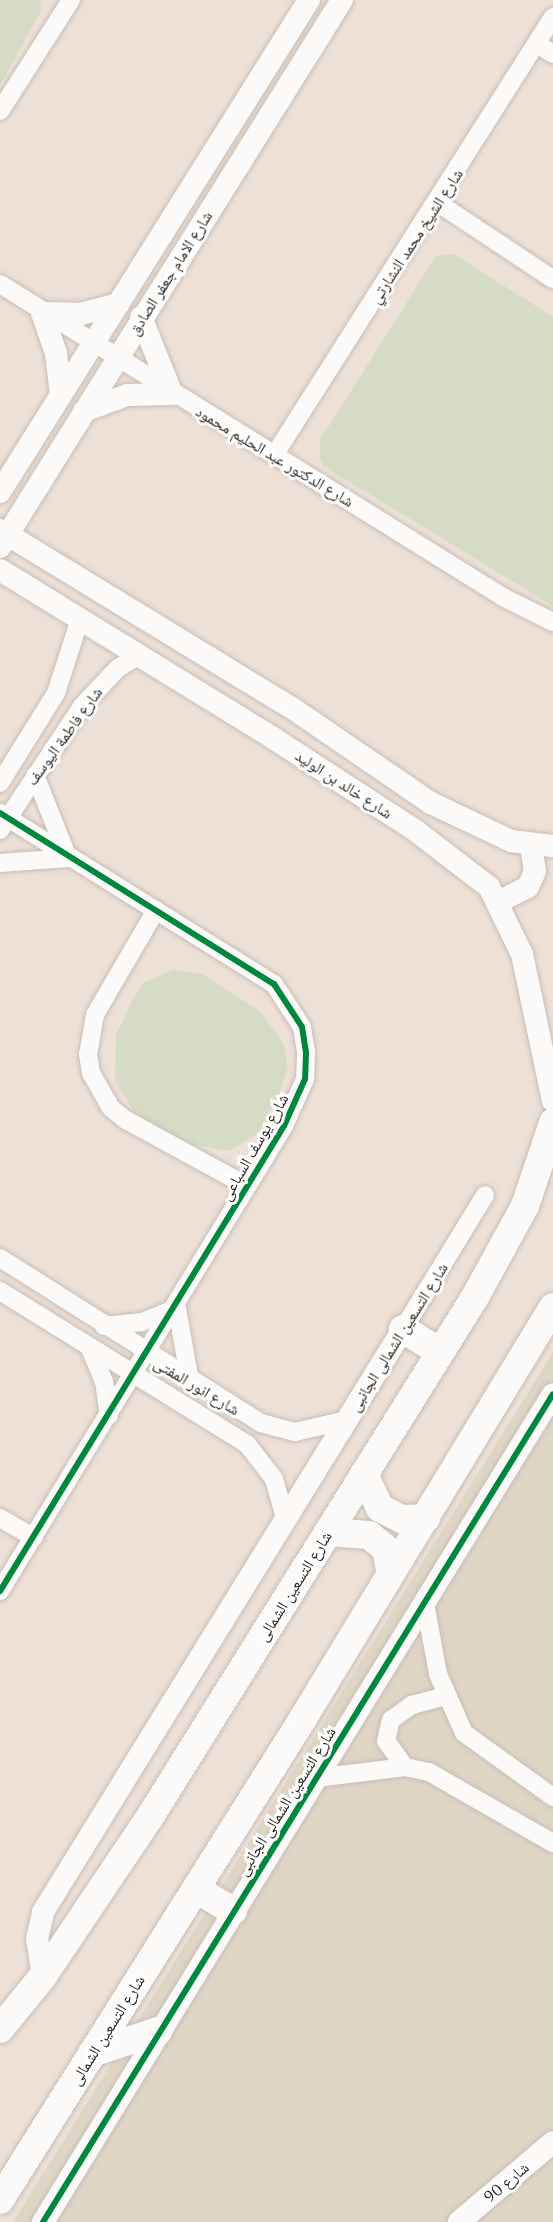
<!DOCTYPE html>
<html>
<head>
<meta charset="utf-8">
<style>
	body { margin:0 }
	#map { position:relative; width:553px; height:2222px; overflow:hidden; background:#ede0d6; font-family:"IBM Plex Serif","Noto Naskh Arabic",serif }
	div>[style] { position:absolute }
	.commercial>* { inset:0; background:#dfd5c5 }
	.green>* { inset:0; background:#d5dbc4 }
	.roads { filter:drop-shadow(0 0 2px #c7bdb5) drop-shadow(0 0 2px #c7bdb5) }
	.minor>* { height:18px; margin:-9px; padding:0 9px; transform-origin:9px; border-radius:9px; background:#fcfaf9 }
	.tertiary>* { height:22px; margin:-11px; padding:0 11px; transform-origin:11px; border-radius:11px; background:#fcfaf9 }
	.primary>* { height:28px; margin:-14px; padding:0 14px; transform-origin:14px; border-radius:14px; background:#fcfaf9 }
	.cycleway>* { height:6px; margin:-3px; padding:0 3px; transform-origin:3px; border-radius:3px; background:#00873e }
	span { translate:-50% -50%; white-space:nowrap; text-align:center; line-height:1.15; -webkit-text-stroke:6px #fff; paint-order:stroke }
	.street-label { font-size:16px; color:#2a221b }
</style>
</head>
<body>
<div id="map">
	<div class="commercial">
		<div style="clip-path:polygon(553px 1352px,553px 2222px,13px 2222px)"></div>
	</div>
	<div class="green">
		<div style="clip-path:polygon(0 0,39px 0,42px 10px,0 85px)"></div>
		<div style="clip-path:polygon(454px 254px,553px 317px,553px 606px,323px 466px,320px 457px,320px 440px,436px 256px)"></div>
		<div style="clip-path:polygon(173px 970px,202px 974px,261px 1012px,284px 1045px,288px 1069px,279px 1094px,258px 1133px,229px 1151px,191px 1144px,159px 1128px,132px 1109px,115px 1080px,116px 1035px,132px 1001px,143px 983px)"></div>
	</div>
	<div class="roads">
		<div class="minor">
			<div style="left:537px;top:44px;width:19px;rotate:32deg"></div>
			<div style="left:0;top:111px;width:132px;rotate:-57.4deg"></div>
			<div style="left:438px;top:203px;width:138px;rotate:33.5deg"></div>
			<div style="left:0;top:284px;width:592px;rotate:31.89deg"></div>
			<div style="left:503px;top:597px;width:56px;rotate:26.6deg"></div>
			<div style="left:275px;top:454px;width:518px;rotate:-57.54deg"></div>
			<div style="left:0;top:783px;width:106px;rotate:-58.1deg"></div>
			<div style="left:56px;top:693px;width:78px;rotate:-72deg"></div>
			<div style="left:0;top:813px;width:323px;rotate:32deg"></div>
			<div style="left:274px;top:984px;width:51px;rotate:56.9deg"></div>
			<div style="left:302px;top:1027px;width:26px;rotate:81deg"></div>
			<div style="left:306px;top:1053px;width:26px;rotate:92deg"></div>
			<div style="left:305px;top:1079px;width:51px;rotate:114.1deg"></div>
			<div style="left:284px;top:1126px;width:545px;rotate:121.41deg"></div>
			<div style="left:0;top:830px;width:149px;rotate:-56.5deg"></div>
			<div style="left:82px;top:706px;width:52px;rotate:-46.5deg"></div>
			<div style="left:118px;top:668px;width:26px;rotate:-31deg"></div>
			<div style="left:0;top:863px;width:68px;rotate:-4.2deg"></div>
			<div style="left:68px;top:858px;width:89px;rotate:-111.7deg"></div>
			<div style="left:156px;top:910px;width:121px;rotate:120.2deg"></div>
			<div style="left:95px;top:1015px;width:40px;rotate:100deg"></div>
			<div style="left:88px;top:1054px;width:19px;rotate:81deg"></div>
			<div style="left:91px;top:1073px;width:40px;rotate:60.3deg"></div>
			<div style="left:111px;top:1108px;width:19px;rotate:39deg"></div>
			<div style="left:126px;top:1120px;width:138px;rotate:28.6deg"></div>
			<div style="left:0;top:1258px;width:309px;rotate:32.3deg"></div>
			<div style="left:261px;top:1423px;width:35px;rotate:15deg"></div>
			<div style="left:295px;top:1432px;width:53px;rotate:-13deg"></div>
			<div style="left:0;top:1291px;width:291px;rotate:31.8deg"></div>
			<div style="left:247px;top:1444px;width:44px;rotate:52.4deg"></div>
			<div style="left:274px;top:1479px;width:41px;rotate:74.2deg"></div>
			<div style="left:104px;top:1326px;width:38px;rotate:-6deg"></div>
			<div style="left:142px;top:1322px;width:38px;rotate:-22deg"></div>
			<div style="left:177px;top:1308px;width:75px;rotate:80deg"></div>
			<div style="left:403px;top:1329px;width:157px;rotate:-58.5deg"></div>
			<div style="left:91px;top:1351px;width:33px;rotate:67deg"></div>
			<div style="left:104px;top:1381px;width:35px;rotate:82deg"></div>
			<div style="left:0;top:1518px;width:39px;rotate:30deg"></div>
			<div style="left:425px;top:1603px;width:72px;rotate:79.6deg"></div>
			<div style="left:438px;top:1674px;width:64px;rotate:66.2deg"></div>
			<div style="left:464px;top:1733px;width:110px;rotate:35.7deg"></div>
			<div style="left:405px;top:1767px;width:32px;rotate:-126deg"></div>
			<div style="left:386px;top:1741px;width:22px;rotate:-77deg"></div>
			<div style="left:391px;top:1720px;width:26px;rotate:-36deg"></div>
			<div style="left:412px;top:1705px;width:34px;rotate:-15deg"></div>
			<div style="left:316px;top:1778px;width:90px;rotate:-7deg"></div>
			<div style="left:405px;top:1767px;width:25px;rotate:12deg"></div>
			<div style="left:429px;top:1772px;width:143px;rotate:29.8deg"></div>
		</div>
		<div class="tertiary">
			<div style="left:141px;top:317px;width:83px;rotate:68.1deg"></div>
			<div style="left:61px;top:395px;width:42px;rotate:-96.8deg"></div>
			<div style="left:56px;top:353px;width:42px;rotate:-109.3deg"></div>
			<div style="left:42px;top:313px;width:39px;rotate:1deg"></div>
			<div style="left:81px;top:314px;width:39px;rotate:-15deg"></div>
			<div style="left:84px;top:411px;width:46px;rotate:-20.4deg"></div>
			<div style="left:127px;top:395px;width:45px;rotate:-1.3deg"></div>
			<div style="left:0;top:492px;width:581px;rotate:-57.87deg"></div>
			<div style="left:0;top:530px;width:342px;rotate:31.4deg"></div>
			<div style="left:292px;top:708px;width:168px;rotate:34.4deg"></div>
			<div style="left:431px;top:803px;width:89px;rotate:25.4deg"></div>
			<div style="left:511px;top:841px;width:42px;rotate:6.8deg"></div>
			<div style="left:0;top:547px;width:645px;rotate:-57.99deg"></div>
			<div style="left:0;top:570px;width:321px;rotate:31.6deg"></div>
			<div style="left:273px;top:738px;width:171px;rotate:33deg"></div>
			<div style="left:416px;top:831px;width:92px;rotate:37.5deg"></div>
			<div style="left:489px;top:887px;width:75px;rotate:63.8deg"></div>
			<div style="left:522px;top:954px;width:150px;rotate:78.1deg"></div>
			<div style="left:500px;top:901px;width:31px;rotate:-27deg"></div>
			<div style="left:528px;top:887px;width:17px;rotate:-66deg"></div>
			<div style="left:535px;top:871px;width:26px;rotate:-99deg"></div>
			<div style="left:43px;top:1976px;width:37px;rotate:-99deg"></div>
			<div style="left:37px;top:1939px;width:28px;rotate:-77deg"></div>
			<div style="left:43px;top:1912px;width:685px;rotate:-58.3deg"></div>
			<div style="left:43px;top:2222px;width:972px;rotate:-58.37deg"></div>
			<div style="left:459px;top:2222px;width:123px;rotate:-40.4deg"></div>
		</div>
		<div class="primary">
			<div style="left:403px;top:1329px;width:44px;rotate:31.9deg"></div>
			<div style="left:364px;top:1474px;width:38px;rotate:65deg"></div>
			<div style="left:380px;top:1508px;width:25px;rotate:27deg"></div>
			<div style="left:402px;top:1519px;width:24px;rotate:-2deg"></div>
			<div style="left:328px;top:1532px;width:41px;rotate:4.2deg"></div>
			<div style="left:369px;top:1535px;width:22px;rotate:39deg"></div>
			<div style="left:386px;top:1549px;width:25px;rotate:79deg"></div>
			<div style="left:196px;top:1889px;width:43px;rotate:30.7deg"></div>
			<div style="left:0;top:2029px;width:68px;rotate:-50.9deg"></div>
			<div style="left:43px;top:1976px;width:197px;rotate:-56.1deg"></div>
			<div style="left:153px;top:1812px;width:607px;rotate:-57.98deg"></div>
			<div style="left:475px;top:1297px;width:104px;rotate:-61.2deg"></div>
			<div style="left:525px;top:1206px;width:88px;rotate:-71.4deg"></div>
			<div style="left:92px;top:2053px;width:70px;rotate:-18.4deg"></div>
			<div style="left:0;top:2200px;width:567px;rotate:-57.82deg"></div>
			<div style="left:302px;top:1720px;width:483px;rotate:-58.7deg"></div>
		</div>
	</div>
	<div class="cycleway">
		<div style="left:0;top:813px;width:323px;rotate:32deg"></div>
		<div style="left:274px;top:984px;width:51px;rotate:56.9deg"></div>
		<div style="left:302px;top:1027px;width:26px;rotate:81deg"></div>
		<div style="left:306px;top:1053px;width:26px;rotate:92deg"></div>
		<div style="left:305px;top:1079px;width:51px;rotate:114.1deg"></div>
		<div style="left:284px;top:1126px;width:545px;rotate:121.41deg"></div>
		<div style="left:43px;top:2222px;width:972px;rotate:-58.37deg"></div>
	</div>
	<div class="street-label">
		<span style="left:416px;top:236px;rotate:-57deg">شارع الشيخ محمد النشارتي</span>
		<span style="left:170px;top:273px;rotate:-58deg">شارع الامام جعفر الصادق</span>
		<span style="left:275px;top:456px;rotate:31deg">شارع الدكتور عبد الحليم محمود</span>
		<span style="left:64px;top:736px;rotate:-54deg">شارع فاطمة اليوسف</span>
		<span style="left:344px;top:784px;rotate:33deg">شارع خالد بن الوليد</span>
		<span style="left:254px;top:1147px;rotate:-60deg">شارع يوسف السباعى</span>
		<span style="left:398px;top:1337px;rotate:-58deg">شارع التسعين الشمالى الجانبى</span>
		<span style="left:197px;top:1386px;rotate:31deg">شارع انور المفتى</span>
		<span style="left:294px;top:1586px;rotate:-58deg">شارع التسعين الشمالى</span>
		<span style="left:286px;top:1801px;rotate:-58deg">شارع التسعين الشمالى الجانبى</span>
		<span style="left:107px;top:2030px;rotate:-58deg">شارع التسعين الشمالى</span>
		<span style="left:506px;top:2182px;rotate:-40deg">شارع 90</span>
	</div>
</div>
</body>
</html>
